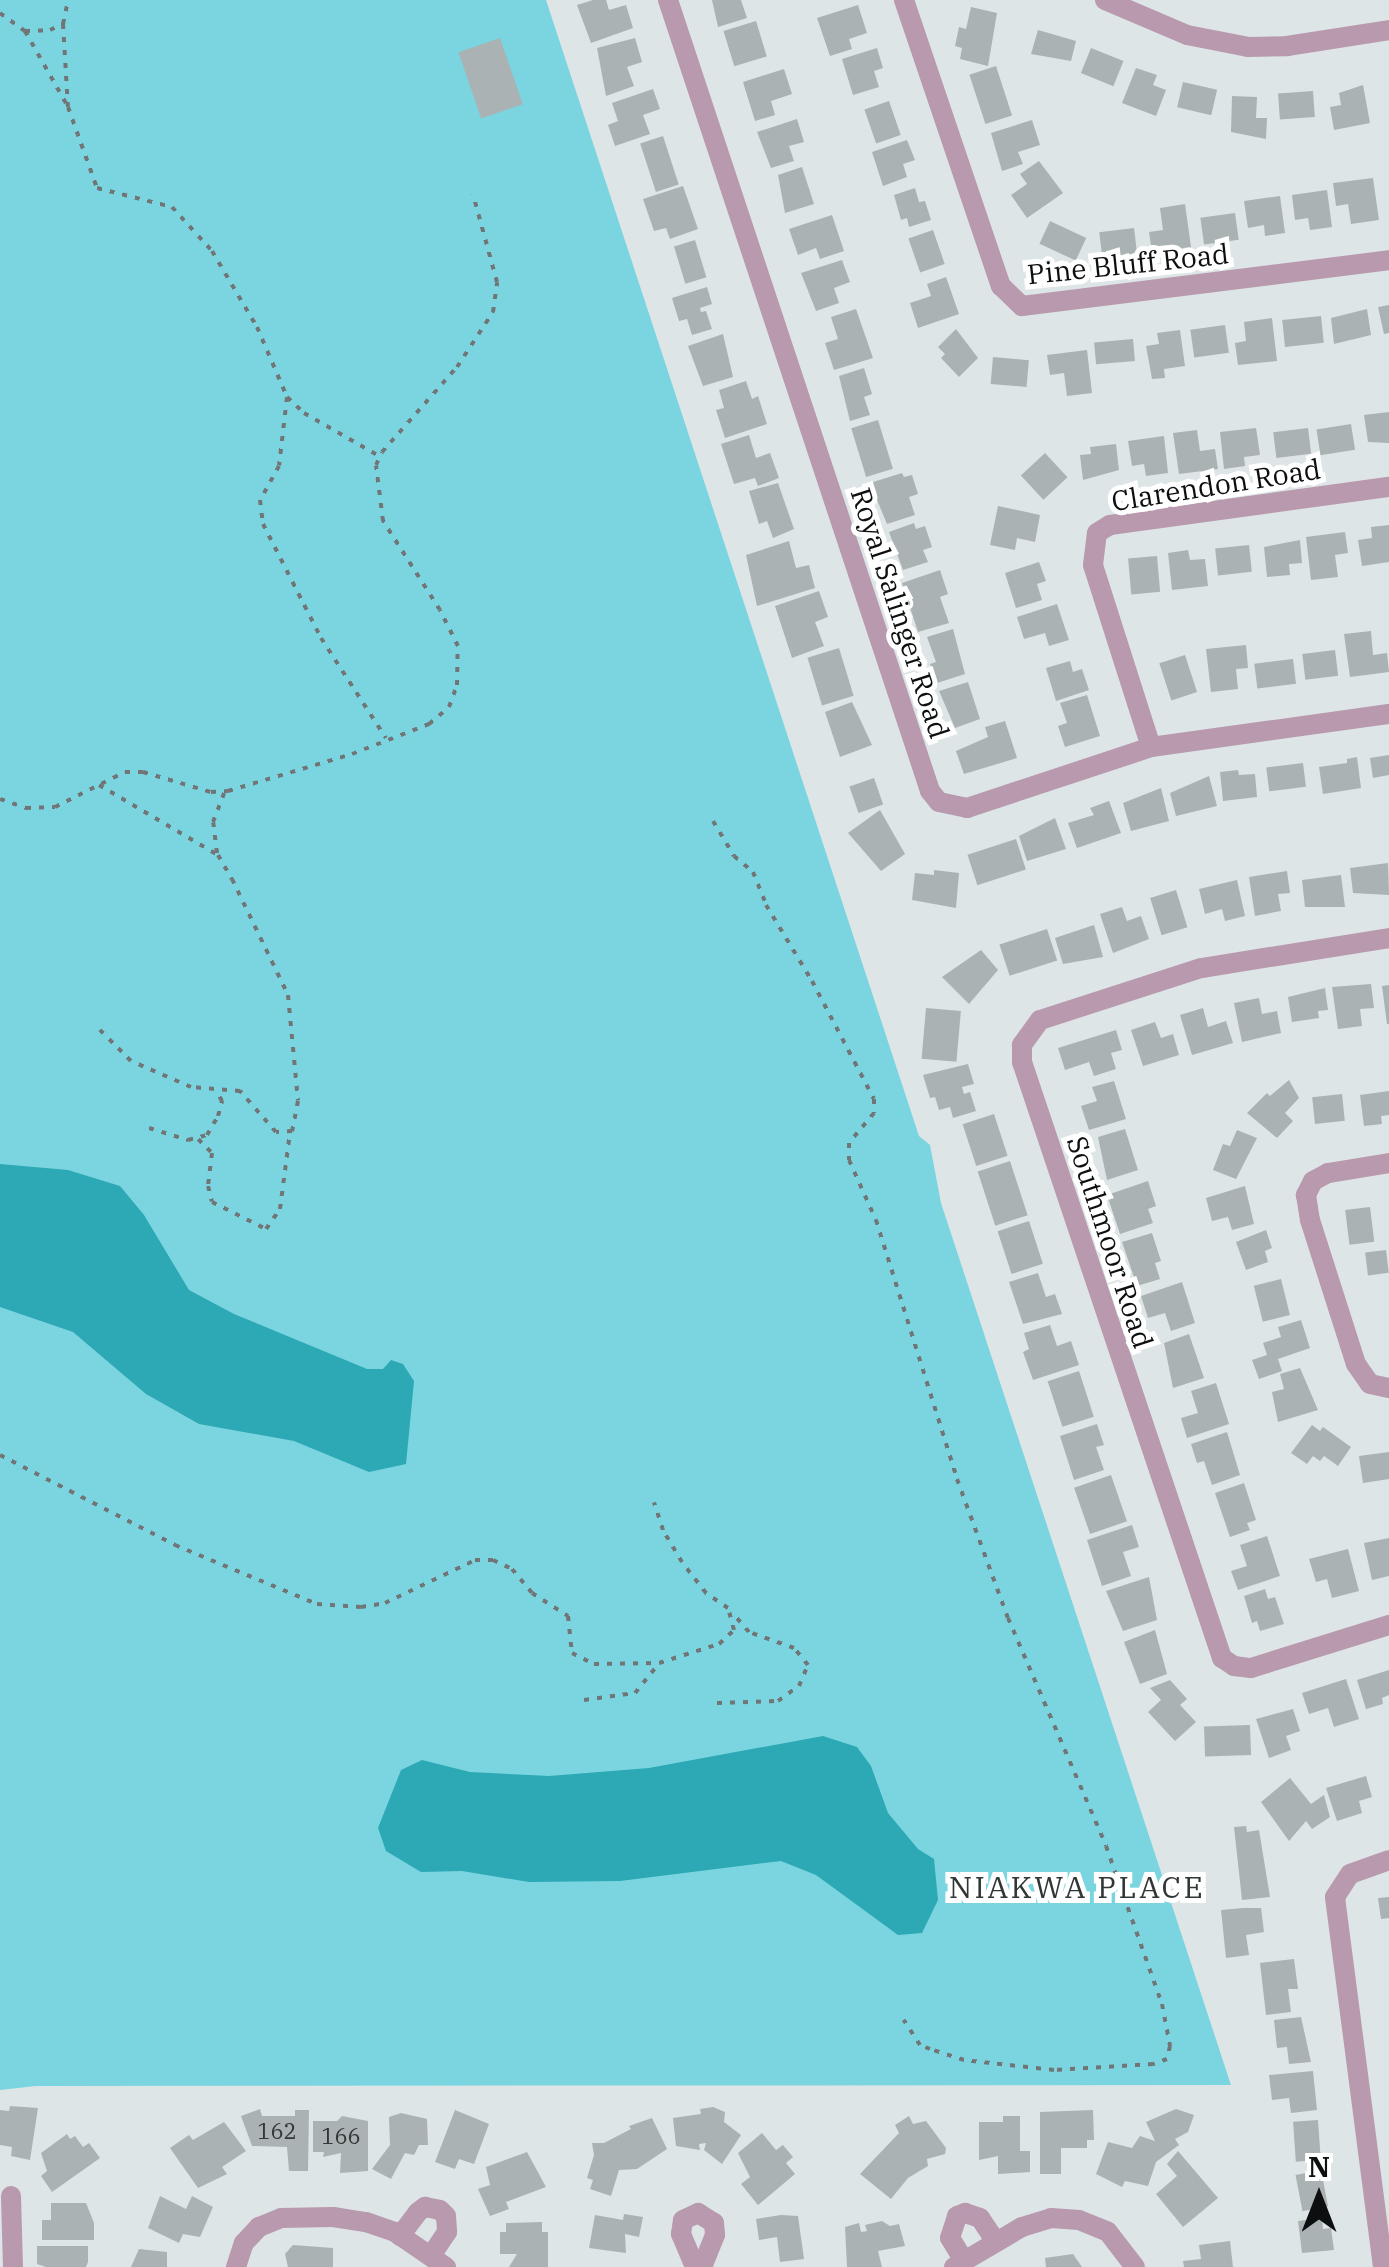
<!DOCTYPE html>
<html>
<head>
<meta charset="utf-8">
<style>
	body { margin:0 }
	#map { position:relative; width:1389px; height:2267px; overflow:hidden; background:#dee5e6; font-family:"IBM Plex Serif",serif }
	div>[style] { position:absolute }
	.green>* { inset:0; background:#7ad5e0 }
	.water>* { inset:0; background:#2da8b5 }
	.building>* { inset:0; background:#abb2b3; transform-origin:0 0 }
	.path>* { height:4px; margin-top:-2px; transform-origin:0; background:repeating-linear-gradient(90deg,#717576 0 5px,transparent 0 13px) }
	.minor>* { height:20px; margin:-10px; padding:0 10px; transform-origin:10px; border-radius:10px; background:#b899ae }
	span { translate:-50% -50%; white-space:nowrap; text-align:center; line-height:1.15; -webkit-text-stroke:10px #fff; paint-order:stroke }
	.number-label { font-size:22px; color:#343738 }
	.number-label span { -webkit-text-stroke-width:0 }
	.street-label { font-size:28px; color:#0c0e0f }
	.neighbourhood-label { font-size:30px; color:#313737; letter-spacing:2.5px }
	.north { position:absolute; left:1269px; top:2147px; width:100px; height:100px; -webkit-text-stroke:8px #fff; paint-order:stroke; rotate:0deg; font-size:28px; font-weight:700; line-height:40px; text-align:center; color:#0c0e0f }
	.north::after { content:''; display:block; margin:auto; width:35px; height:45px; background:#0c0e0f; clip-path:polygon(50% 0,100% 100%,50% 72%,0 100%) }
</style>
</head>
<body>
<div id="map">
	<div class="green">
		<div style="clip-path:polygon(0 0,546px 0,919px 1136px,930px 1145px,941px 1203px,1231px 2085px,36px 2086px,0 2090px)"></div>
	</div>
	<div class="water">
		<div style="clip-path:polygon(0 1164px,68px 1170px,120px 1186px,144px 1215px,189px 1290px,234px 1314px,367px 1369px,383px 1369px,391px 1360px,403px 1364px,414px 1381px,406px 1464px,369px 1472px,294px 1441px,199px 1424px,146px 1394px,73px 1332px,0 1307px)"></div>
		<div style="clip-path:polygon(823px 1736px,857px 1747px,871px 1766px,888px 1813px,918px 1849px,934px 1859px,938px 1900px,922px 1933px,898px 1935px,816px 1875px,781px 1861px,620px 1881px,529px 1882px,462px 1871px,421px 1872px,386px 1851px,378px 1828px,401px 1770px,422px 1760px,470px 1772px,549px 1776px,649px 1768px)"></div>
	</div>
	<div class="building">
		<div style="clip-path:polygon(593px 0,606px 0,609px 10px,626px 5px,633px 28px,591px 43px,577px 5px)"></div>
		<div style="clip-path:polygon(712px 0,741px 0,747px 18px,718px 27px)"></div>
		<div style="clip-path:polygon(858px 5px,867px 33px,849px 39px,852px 49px,830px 56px,817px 18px)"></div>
		<div style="clip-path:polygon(971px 7px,997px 13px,988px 66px,960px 59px,962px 48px,955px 46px,959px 27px,966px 29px)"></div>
		<div style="left:756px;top:21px;width:37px;height:34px;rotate:73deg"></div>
		<div style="clip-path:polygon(1038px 30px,1076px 41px,1071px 61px,1031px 54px)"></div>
		<div style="left:500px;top:38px;width:70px;height:44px;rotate:71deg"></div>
		<div style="clip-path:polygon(635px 38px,642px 62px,627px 67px,634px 86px,606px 96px,597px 48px)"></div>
		<div style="clip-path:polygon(877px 48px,883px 68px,874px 71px,879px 87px,853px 95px,842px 59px)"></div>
		<div style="left:1091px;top:48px;width:35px;height:27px;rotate:22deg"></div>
		<div style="left:996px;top:66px;width:52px;height:28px;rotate:72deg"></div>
		<div style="clip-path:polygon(1136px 68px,1157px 75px,1153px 85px,1166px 90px,1156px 116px,1122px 103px)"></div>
		<div style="clip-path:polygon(784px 69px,792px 94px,771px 101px,775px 115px,755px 121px,743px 82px)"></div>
		<div style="left:1183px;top:82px;width:35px;height:26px;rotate:13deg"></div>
		<div style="clip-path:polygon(1363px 85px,1370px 123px,1334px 130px,1330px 107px,1341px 105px,1339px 93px)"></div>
		<div style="clip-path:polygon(653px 89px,660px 109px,643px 115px,650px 134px,615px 146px,608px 125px,618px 121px,612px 103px)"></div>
		<div style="left:1313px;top:91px;width:26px;height:35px;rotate:86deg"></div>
		<div style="clip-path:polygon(1232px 96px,1257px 97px,1256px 118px,1267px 118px,1266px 139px,1231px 132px)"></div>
		<div style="left:889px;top:101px;width:36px;height:26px;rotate:71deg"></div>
		<div style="clip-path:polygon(797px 119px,804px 142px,789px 146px,794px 161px,771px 168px,757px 132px)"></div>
		<div style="clip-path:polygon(1032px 120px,1040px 145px,1018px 152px,1023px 164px,1002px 171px,991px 133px)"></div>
		<div style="left:663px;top:136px;width:51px;height:24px;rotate:72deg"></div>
		<div style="clip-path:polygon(907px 140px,915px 160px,903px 164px,907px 177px,883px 186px,872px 152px)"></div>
		<div style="clip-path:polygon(1039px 161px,1063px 193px,1027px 218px,1011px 195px,1027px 184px,1020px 174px)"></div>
		<div style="clip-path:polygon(802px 167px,814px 204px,785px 213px,778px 175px)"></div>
		<div style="clip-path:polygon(1373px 178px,1379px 220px,1351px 224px,1348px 204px,1336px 206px,1333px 183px)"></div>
		<div style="clip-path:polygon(683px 186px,698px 229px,670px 239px,666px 228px,654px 231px,643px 199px)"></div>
		<div style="clip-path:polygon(915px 188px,919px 202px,925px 201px,931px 220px,909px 227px,907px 218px,901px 220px,894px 195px)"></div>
		<div style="clip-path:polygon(1327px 190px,1332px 227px,1310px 230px,1308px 218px,1295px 220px,1292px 195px)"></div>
		<div style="clip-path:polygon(1280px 196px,1285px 233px,1265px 236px,1264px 225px,1248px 228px,1244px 201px)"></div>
		<div style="clip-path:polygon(1185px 204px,1191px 247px,1152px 252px,1149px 232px,1163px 230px,1160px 208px)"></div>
		<div style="left:1235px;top:213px;width:27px;height:35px;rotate:82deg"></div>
		<div style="clip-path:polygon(832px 215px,844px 251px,820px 259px,816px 248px,798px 255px,789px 229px)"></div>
		<div style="left:1050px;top:221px;width:40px;height:25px;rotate:25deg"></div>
		<div style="left:1134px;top:228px;width:26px;height:35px;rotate:83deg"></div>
		<div style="left:933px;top:230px;width:36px;height:26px;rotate:71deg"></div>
		<div style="left:695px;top:240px;width:39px;height:22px;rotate:73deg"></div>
		<div style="clip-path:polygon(842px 260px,850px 282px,834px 288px,839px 303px,816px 311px,801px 273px)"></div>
		<div style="clip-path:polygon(946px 277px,959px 314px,918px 328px,910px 303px,931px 296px,927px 284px)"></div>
		<div style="clip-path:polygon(707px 287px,712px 304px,700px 308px,701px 312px,706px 311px,712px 329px,692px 335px,687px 319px,679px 321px,672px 298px)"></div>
		<div style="clip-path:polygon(1389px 305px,1389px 333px,1384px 334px,1378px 307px)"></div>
		<div style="clip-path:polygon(856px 309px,873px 358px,834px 370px,825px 343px,838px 339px,831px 317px)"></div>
		<div style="clip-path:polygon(1367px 309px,1371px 335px,1334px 344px,1331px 318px)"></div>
		<div style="left:1321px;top:316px;width:27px;height:39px;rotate:84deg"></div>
		<div style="clip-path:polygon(1272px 318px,1277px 361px,1238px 365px,1235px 343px,1246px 341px,1244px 322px)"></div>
		<div style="left:1225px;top:325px;width:28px;height:35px;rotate:82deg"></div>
		<div style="clip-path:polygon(956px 329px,978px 358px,959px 377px,941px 358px,945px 354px,938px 347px)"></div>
		<div style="clip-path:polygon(1180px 330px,1185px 366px,1164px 369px,1165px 378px,1152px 379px,1146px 346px,1159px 344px,1157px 333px)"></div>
		<div style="clip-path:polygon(723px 334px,733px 377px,703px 386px,688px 346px)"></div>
		<div style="left:1133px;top:339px;width:22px;height:39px;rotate:85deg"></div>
		<div style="clip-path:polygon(1087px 350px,1092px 393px,1067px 396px,1064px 373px,1050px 375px,1047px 355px)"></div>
		<div style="left:993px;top:357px;width:36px;height:27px;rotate:5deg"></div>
		<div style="clip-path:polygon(864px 368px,872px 394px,864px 397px,870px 415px,850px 421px,839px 376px)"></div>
		<div style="clip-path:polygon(746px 381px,752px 399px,758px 396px,767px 424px,725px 438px,716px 410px,724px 408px,719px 390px)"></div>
		<div style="clip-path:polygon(1389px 412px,1389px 443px,1368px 442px,1364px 415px)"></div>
		<div style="left:878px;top:420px;width:51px;height:28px;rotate:73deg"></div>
		<div style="left:1351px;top:424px;width:26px;height:35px;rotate:81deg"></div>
		<div style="clip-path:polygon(1256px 428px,1260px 455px,1244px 457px,1245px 466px,1224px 469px,1220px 432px)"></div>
		<div style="left:1308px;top:428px;width:26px;height:35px;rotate:83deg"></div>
		<div style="clip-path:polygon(1197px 430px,1200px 451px,1215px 449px,1218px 469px,1179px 474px,1173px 433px)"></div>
		<div style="clip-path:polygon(749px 435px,756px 458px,770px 453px,779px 478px,758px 486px,755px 478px,734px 484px,721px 444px)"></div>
		<div style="clip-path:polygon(1164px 436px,1168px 473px,1146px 476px,1144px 464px,1132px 466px,1128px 441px)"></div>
		<div style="clip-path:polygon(1116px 444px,1119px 470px,1083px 480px,1080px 455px,1091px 454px,1090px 447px)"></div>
		<div style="left:1045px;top:453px;width:33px;height:33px;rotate:47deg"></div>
		<div style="clip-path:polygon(902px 473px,904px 477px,912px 475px,918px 494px,909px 497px,915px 515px,887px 524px,870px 483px)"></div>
		<div style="clip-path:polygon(778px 483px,794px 529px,773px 538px,767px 521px,759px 524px,749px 491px)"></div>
		<div style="clip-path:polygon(998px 506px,1040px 515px,1035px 542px,1017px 538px,1015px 550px,990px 545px)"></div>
		<div style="clip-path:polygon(914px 523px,916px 529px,925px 526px,932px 547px,923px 550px,928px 562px,903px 570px,889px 532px)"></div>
		<div style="clip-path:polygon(1389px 525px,1389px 562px,1362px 566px,1358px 540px,1372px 538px,1371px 527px)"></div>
		<div style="clip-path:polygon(1345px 532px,1348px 553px,1335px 555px,1338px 577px,1311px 580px,1306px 537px)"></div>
		<div style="clip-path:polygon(1300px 540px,1302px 563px,1289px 564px,1290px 575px,1267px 577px,1264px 547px)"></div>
		<div style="clip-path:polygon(789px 541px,796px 568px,809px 565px,815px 588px,757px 606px,746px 555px)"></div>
		<div style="left:1249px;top:545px;width:27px;height:34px;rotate:84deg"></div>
		<div style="clip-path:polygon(1188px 550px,1190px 560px,1205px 559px,1208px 586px,1172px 590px,1168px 553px)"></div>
		<div style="left:1157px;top:556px;width:36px;height:29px;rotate:85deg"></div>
		<div style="clip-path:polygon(1039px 562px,1046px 581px,1037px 584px,1042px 600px,1016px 608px,1005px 573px)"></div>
		<div style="clip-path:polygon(940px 570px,948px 594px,940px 597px,949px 623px,918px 632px,902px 583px)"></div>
		<div style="clip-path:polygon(819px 591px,828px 617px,815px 622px,824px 646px,792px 658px,775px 606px)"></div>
		<div style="clip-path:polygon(1057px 604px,1069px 640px,1049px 646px,1045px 633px,1024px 639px,1017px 617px)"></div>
		<div style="clip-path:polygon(953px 629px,965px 674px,937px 683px,930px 664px,936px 662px,927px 637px)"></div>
		<div style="clip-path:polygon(1371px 631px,1373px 655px,1387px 653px,1389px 672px,1350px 677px,1344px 634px)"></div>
		<div style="clip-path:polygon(1246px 645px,1248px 668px,1236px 669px,1238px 689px,1211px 692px,1206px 649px)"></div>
		<div style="left:839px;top:648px;width:50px;height:33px;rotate:73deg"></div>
		<div style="left:1335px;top:650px;width:26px;height:33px;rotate:83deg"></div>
		<div style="left:1185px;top:655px;width:39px;height:27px;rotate:72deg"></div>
		<div style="left:1293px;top:659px;width:25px;height:39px;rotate:83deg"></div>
		<div style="clip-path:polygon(1070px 661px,1073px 672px,1082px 669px,1089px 690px,1056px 701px,1046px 668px)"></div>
		<div style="clip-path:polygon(968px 682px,980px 719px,955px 728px,939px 691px)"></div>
		<div style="clip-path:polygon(1087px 695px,1100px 736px,1065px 747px,1058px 726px,1067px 723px,1060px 703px)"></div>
		<div style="clip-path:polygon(852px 702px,872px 745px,840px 757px,825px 712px)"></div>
		<div style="clip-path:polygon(1005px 721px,1017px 758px,964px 774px,956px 751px,988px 737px,985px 727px)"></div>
		<div style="clip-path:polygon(1389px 755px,1389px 775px,1373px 778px,1370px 758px)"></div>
		<div style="clip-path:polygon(1357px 757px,1361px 788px,1323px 794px,1319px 767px,1347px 763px,1347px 759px)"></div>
		<div style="left:1303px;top:763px;width:24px;height:37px;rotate:83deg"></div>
		<div style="clip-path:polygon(1238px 770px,1239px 775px,1255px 774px,1257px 797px,1223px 801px,1220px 772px)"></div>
		<div style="clip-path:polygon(1209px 776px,1217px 806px,1176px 816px,1170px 793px)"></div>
		<div style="left:874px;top:778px;width:28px;height:26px;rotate:71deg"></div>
		<div style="clip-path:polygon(1161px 788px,1169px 821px,1131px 831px,1123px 803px)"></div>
		<div style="clip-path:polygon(1109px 801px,1121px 833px,1077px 848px,1068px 823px,1094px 815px,1090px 808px)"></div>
		<div style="clip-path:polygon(880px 810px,905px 854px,881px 871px,848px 833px)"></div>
		<div style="clip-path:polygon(1055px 818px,1066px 849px,1027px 861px,1019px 836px)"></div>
		<div style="left:1016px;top:839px;width:32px;height:51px;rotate:72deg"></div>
		<div style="clip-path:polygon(1388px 863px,1389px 895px,1353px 893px,1350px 868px)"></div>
		<div style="clip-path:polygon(934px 870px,959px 873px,956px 908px,912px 900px,915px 873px,934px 875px)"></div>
		<div style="clip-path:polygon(1287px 871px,1290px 893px,1278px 894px,1281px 911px,1255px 916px,1249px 877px)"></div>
		<div style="clip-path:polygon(1341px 875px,1345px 907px,1305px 907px,1302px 880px)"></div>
		<div style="clip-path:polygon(1237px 880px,1245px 916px,1225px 921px,1222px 909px,1205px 914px,1199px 889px)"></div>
		<div style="left:1176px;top:890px;width:39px;height:27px;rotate:73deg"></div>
		<div style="clip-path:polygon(1122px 907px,1127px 921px,1141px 916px,1149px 939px,1113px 953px,1100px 914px)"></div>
		<div style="clip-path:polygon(1094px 925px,1103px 957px,1063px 964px,1055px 938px)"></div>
		<div style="left:1047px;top:929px;width:33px;height:50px;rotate:72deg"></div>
		<div style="clip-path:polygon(981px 950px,998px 970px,969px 1004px,942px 977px)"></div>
		<div style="clip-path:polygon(1371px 984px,1374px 1008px,1360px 1009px,1362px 1026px,1338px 1029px,1332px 987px)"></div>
		<div style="clip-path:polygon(1389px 985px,1389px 1024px,1387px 1024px,1382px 986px)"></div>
		<div style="clip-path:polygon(1325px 988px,1328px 1010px,1318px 1011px,1319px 1018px,1292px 1022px,1288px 997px)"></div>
		<div style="clip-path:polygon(1259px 998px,1262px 1014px,1277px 1011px,1281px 1033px,1242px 1042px,1234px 1003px)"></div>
		<div style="left:926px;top:1008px;width:35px;height:51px;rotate:5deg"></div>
		<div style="clip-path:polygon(1203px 1008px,1208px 1027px,1226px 1021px,1233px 1043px,1192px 1055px,1180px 1015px)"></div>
		<div style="clip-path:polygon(1155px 1022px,1161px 1038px,1173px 1034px,1179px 1055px,1143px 1066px,1131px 1030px)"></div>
		<div style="clip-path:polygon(1116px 1030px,1122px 1050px,1111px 1053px,1116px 1069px,1094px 1076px,1089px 1062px,1065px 1070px,1058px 1048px)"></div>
		<div style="clip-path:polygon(968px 1064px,974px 1084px,962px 1087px,964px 1094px,970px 1092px,976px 1111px,953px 1118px,950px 1107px,939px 1110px,935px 1097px,930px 1098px,923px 1075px)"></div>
		<div style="clip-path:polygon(1289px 1080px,1299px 1098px,1285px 1113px,1293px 1121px,1277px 1138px,1247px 1113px,1267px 1093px,1270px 1096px)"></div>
		<div style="clip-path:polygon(1114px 1081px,1126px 1119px,1089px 1130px,1081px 1106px,1097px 1101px,1092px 1087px)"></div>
		<div style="clip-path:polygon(1389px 1091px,1389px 1115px,1381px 1116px,1382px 1124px,1364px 1126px,1360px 1095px)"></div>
		<div style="left:1342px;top:1094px;width:27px;height:30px;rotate:84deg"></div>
		<div style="left:994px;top:1114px;width:44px;height:33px;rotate:72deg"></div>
		<div style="clip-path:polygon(1125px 1129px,1138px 1170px,1107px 1180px,1098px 1137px)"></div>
		<div style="clip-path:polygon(1237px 1130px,1257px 1138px,1236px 1179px,1213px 1170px,1223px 1144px,1230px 1146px)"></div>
		<div style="left:1010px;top:1161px;width:57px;height:34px;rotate:72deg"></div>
		<div style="clip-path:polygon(1148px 1181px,1156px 1206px,1148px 1209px,1153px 1223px,1120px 1234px,1107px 1195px)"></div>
		<div style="clip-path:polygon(1245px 1186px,1254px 1224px,1232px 1230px,1228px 1217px,1212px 1221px,1206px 1198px)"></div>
		<div style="left:1370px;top:1207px;width:35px;height:25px;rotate:83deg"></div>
		<div style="left:1029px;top:1221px;width:45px;height:33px;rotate:72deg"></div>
		<div style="clip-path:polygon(1266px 1230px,1272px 1248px,1265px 1251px,1268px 1262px,1246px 1270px,1236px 1242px)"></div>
		<div style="clip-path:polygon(1152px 1233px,1161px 1261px,1155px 1263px,1160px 1279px,1137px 1286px,1122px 1242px)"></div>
		<div style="left:1386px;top:1250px;width:23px;height:21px;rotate:83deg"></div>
		<div style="clip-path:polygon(1038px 1273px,1046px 1297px,1055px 1294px,1062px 1314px,1023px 1324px,1009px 1282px)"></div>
		<div style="left:1281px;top:1279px;width:37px;height:28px;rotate:76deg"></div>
		<div style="clip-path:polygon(1182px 1282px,1195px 1323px,1171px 1331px,1165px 1313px,1148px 1318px,1141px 1296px)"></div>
		<div style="clip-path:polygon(1301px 1320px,1310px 1348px,1278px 1359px,1282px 1371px,1259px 1379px,1252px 1360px,1267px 1355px,1263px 1343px,1281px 1337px,1278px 1327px)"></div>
		<div style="clip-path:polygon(1050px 1325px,1057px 1346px,1071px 1341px,1079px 1365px,1033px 1380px,1023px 1352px,1029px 1349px,1024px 1333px)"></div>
		<div style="clip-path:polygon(1189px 1334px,1204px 1378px,1173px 1388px,1164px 1343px)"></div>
		<div style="clip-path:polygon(1300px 1368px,1318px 1410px,1278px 1422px,1272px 1392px,1284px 1389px,1280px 1374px)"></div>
		<div style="left:1079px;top:1371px;width:48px;height:33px;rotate:72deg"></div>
		<div style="clip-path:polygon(1216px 1383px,1229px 1424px,1187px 1438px,1181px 1418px,1198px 1413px,1191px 1391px)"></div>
		<div style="clip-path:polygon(1097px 1424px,1104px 1445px,1096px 1447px,1104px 1470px,1074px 1480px,1060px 1436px)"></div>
		<div style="clip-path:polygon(1312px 1425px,1320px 1431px,1323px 1427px,1351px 1447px,1338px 1466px,1324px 1456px,1320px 1461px,1313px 1456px,1307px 1464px,1291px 1453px)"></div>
		<div style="clip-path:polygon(1227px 1432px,1240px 1475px,1212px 1485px,1204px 1461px,1197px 1463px,1191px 1444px)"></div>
		<div style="clip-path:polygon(1389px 1452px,1389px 1479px,1363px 1483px,1359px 1456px)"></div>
		<div style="left:1111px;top:1475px;width:49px;height:39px;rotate:71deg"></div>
		<div style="clip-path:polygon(1244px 1483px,1256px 1520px,1247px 1523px,1250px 1530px,1230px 1537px,1215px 1493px)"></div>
		<div style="clip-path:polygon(1132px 1525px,1139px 1547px,1123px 1552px,1131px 1576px,1102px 1586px,1087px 1540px)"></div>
		<div style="clip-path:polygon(1267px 1536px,1280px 1576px,1238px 1590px,1231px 1571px,1247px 1566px,1240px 1545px)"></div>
		<div style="clip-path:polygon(1389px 1538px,1389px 1576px,1372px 1580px,1364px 1543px)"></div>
		<div style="clip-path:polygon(1348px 1549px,1359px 1591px,1332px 1598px,1327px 1579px,1316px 1582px,1309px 1559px)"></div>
		<div style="clip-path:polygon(1149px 1577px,1157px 1620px,1123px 1631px,1106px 1591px)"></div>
		<div style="clip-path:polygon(1265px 1589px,1268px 1599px,1275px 1597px,1284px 1624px,1260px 1631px,1257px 1621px,1252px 1623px,1244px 1596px)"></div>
		<div style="clip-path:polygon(1155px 1630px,1167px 1674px,1140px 1684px,1124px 1642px)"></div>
		<div style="clip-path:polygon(1389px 1670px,1389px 1695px,1382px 1698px,1383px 1704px,1366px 1709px,1357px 1680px)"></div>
		<div style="clip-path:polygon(1346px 1679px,1359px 1719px,1334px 1727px,1328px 1708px,1309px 1714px,1302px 1693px)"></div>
		<div style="clip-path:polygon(1170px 1680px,1187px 1699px,1180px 1705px,1196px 1722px,1175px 1741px,1148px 1712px,1161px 1700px,1150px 1688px)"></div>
		<div style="clip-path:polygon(1293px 1709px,1300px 1731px,1286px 1736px,1291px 1750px,1269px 1758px,1256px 1719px)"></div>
		<div style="left:1250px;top:1725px;width:30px;height:46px;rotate:88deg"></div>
		<div style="clip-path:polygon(1366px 1776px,1372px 1797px,1359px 1801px,1362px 1813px,1337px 1821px,1326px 1788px)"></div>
		<div style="clip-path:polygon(1290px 1778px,1311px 1804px,1324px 1795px,1330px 1817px,1312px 1829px,1306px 1821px,1289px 1841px,1261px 1802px)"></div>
		<div style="clip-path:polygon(1246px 1826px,1247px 1832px,1259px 1830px,1270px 1897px,1242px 1900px,1234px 1827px)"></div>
		<div style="clip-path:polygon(1389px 1897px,1389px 1918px,1381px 1919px,1378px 1898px)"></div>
		<div style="clip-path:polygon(1243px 1908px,1261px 1908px,1264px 1932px,1246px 1935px,1249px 1955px,1226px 1958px,1221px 1910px)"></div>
		<div style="clip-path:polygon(1294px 1959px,1298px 1989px,1288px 1989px,1291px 2012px,1266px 2015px,1260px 1963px)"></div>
		<div style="clip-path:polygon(1301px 2017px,1311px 2062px,1289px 2064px,1287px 2047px,1277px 2048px,1274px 2020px)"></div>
		<div style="clip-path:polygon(1313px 2071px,1317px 2110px,1291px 2113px,1289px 2098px,1272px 2100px,1269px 2075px)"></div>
		<div style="clip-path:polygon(10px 2106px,38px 2108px,30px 2160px,11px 2156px,12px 2147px,0 2145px,0 2110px,9px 2111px)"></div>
		<div style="clip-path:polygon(713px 2107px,725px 2112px,724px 2122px,741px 2135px,722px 2164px,704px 2150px,706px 2143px,699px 2144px,700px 2150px,676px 2146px,673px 2118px,701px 2114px,700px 2109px)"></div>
		<div style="clip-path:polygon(260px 2109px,262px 2116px,295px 2116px,295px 2110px,309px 2110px,308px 2171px,289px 2171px,287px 2147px,252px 2146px,241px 2116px)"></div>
		<div style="clip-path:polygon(1176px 2109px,1194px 2115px,1188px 2132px,1175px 2139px,1179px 2145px,1156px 2162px,1148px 2186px,1125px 2181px,1122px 2187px,1096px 2174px,1108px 2142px,1132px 2148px,1140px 2136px,1155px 2141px,1146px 2122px)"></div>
		<div style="clip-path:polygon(455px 2110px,489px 2124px,474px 2164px,459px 2159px,455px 2169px,435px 2162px)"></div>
		<div style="clip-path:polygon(1093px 2110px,1094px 2140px,1087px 2140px,1087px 2148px,1061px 2148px,1061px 2174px,1040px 2174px,1040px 2112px)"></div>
		<div style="clip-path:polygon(401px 2113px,427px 2119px,428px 2145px,419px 2145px,414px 2155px,405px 2153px,391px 2179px,372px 2169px,390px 2145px,389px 2117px)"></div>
		<div style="clip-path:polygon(342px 2116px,368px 2121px,368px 2171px,340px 2173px,341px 2153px,323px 2157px,324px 2152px,313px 2152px,313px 2121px,337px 2121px)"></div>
		<div style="clip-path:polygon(909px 2116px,913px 2124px,926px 2121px,946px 2148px,945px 2154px,927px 2159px,928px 2166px,908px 2178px,891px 2199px,860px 2174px,899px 2133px,895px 2125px)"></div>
		<div style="clip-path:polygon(1003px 2116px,1020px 2116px,1020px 2151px,1030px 2151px,1030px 2172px,998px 2174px,998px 2156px,979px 2160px,979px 2122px,1003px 2122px)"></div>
		<div style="clip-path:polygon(652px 2118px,667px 2149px,637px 2169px,619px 2170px,611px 2196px,590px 2189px,593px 2180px,587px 2178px,594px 2155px,592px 2143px,604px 2143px,631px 2129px,629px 2126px)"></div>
		<div style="left:1318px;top:2120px;width:40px;height:25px;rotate:86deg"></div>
		<div style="clip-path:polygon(224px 2122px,246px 2151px,222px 2167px,227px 2174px,198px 2188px,170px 2148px,189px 2135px,193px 2140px)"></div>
		<div style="clip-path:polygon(762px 2133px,776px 2150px,783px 2145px,793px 2157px,786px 2163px,795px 2174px,758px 2205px,741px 2184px,750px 2177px,738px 2153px)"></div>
		<div style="clip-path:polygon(67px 2134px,70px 2139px,75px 2136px,83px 2147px,89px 2143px,100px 2158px,52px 2192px,41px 2176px,47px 2171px,41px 2153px)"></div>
		<div style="clip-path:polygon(1178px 2151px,1218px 2198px,1183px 2227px,1156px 2194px,1177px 2176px,1167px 2164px)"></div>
		<div style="clip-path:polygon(527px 2152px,546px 2187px,506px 2202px,509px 2209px,490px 2216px,478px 2189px,490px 2185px,486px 2167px)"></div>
		<div style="left:1321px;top:2170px;width:37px;height:26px;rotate:79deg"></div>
		<div style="clip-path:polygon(160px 2196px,186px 2209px,192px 2196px,213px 2207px,200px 2237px,183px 2234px,179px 2243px,148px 2228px)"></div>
		<div style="clip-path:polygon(51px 2203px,86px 2203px,94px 2223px,94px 2240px,42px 2240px,42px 2220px,51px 2220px)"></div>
		<div style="clip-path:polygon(624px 2214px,643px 2217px,639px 2237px,625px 2234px,626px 2253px,589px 2248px,595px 2215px,623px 2220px)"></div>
		<div style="clip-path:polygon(781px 2215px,798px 2216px,804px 2259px,780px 2262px,777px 2237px,759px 2240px,756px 2219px)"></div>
		<div style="clip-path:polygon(1322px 2218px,1323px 2229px,1331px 2228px,1334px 2250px,1302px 2253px,1298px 2221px)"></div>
		<div style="clip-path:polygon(882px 2221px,890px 2226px,899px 2224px,905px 2246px,878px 2251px,882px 2267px,847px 2267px,845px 2227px,859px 2223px,861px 2232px,867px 2231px,865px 2225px)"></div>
		<div style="clip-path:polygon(542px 2222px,542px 2232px,548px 2232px,548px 2267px,509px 2267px,517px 2254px,500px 2254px,500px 2232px,506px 2232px,506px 2223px)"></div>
		<div style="clip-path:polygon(1230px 2241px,1233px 2267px,1184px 2267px,1183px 2261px,1201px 2259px,1199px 2245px)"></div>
		<div style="clip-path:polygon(293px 2245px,333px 2248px,333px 2267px,288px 2267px,285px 2254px)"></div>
		<div style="clip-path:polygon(37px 2246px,88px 2246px,88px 2262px,86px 2267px,46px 2267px,37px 2264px)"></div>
		<div style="clip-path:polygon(139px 2249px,167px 2252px,167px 2267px,131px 2267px)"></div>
		<div style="clip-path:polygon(1073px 2254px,1082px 2267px,1046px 2267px,1045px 2258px)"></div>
	</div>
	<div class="path">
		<div style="left:0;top:13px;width:31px;rotate:36deg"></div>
		<div style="left:25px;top:31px;width:25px;rotate:-2deg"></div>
		<div style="left:50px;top:30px;width:14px;rotate:-25deg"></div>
		<div style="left:63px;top:24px;width:25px;rotate:-78deg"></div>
		<div style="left:63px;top:24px;width:83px;rotate:86.6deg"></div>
		<div style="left:68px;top:107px;width:86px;rotate:70.3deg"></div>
		<div style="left:97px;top:188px;width:77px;rotate:14.2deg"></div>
		<div style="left:172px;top:207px;width:59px;rotate:47.7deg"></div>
		<div style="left:212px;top:251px;width:88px;rotate:59.4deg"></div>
		<div style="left:257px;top:327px;width:76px;rotate:66.8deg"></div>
		<div style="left:287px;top:397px;width:69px;rotate:96.6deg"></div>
		<div style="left:279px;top:466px;width:39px;rotate:119deg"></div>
		<div style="left:260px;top:500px;width:24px;rotate:83deg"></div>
		<div style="left:263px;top:524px;width:128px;rotate:63deg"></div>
		<div style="left:321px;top:638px;width:119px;rotate:57deg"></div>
		<div style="left:25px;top:31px;width:85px;rotate:60.4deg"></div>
		<div style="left:287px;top:397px;width:23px;rotate:43deg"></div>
		<div style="left:304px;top:413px;width:86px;rotate:29.8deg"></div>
		<div style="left:99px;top:785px;width:138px;rotate:30.5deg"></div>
		<div style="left:218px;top:855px;width:28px;rotate:60deg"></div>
		<div style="left:232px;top:879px;width:129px;rotate:64.2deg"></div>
		<div style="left:288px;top:995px;width:106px;rotate:84.6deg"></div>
		<div style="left:298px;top:1101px;width:31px;rotate:101deg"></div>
		<div style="left:292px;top:1131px;width:16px;rotate:176deg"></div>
		<div style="left:276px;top:1132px;width:55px;rotate:-131.3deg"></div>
		<div style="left:240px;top:1091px;width:49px;rotate:-175.3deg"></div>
		<div style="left:191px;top:1087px;width:65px;rotate:-156.6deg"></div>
		<div style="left:131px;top:1061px;width:44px;rotate:-135deg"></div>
		<div style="left:0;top:799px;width:28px;rotate:19deg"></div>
		<div style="left:26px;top:808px;width:29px;rotate:-2deg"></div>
		<div style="left:55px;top:807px;width:78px;rotate:-26.6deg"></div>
		<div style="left:125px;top:772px;width:18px"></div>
		<div style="left:143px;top:772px;width:71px;rotate:16.4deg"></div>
		<div style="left:211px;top:792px;width:17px;rotate:-3deg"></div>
		<div style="left:228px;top:791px;width:129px;rotate:-16.6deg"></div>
		<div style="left:352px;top:754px;width:83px;rotate:-21.3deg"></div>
		<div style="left:429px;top:724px;width:26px;rotate:-40deg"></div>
		<div style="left:449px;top:707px;width:23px;rotate:-70deg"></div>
		<div style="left:457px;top:685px;width:39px;rotate:-89deg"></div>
		<div style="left:458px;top:646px;width:40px;rotate:-116.6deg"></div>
		<div style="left:440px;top:610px;width:106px;rotate:-122.6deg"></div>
		<div style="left:383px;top:521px;width:56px;rotate:-97.1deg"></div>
		<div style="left:376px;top:465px;width:14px;rotate:-65deg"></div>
		<div style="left:382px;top:452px;width:113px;rotate:-48.6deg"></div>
		<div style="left:457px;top:367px;width:66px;rotate:-56.8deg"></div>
		<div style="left:493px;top:312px;width:30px;rotate:-82deg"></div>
		<div style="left:497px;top:282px;width:91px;rotate:-105.3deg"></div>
		<div style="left:713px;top:821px;width:41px;rotate:59deg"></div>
		<div style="left:734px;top:856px;width:25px;rotate:40deg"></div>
		<div style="left:753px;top:872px;width:35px;rotate:68deg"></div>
		<div style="left:766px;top:905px;width:89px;rotate:58.8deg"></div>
		<div style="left:812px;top:981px;width:133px;rotate:62.3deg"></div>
		<div style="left:874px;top:1099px;width:14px;rotate:90deg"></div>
		<div style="left:874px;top:1113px;width:39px;rotate:130deg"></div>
		<div style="left:849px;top:1143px;width:17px;rotate:90deg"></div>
		<div style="left:849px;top:1160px;width:66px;rotate:65.8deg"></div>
		<div style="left:876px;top:1220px;width:271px;rotate:72.6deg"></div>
		<div style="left:957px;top:1479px;width:148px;rotate:69.9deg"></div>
		<div style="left:1008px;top:1618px;width:248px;rotate:66.7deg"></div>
		<div style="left:1106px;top:1846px;width:168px;rotate:70.5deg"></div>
		<div style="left:1162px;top:2004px;width:43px;rotate:79.2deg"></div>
		<div style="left:1170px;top:2046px;width:13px;rotate:103deg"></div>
		<div style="left:1167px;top:2059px;width:15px;rotate:160deg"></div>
		<div style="left:1153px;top:2064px;width:99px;rotate:176.5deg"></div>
		<div style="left:1054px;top:2070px;width:91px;rotate:-173.7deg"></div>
		<div style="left:964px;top:2060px;width:36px;rotate:-162deg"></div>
		<div style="left:930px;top:2049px;width:11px;rotate:-158deg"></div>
		<div style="left:920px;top:2045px;width:30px;rotate:-123deg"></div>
		<div style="left:217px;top:853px;width:31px;rotate:-97deg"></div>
		<div style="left:213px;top:822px;width:33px;rotate:-69deg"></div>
		<div style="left:149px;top:1128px;width:41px;rotate:17.1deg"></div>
		<div style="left:188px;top:1140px;width:20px;rotate:-15deg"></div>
		<div style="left:207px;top:1135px;width:22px;rotate:-60deg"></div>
		<div style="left:218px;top:1116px;width:16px;rotate:-75deg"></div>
		<div style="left:222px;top:1101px;width:10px;rotate:-119deg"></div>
		<div style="left:198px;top:1139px;width:20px;rotate:45deg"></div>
		<div style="left:212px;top:1153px;width:33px;rotate:97deg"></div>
		<div style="left:208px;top:1186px;width:16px;rotate:76deg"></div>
		<div style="left:212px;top:1202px;width:60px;rotate:26.6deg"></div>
		<div style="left:266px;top:1229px;width:24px;rotate:-55deg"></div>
		<div style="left:280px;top:1209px;width:78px;rotate:-82.6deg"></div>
		<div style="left:0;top:1455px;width:197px;rotate:27.2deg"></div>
		<div style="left:175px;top:1545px;width:154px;rotate:22.6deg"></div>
		<div style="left:317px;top:1604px;width:44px;rotate:3.9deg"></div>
		<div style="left:361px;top:1607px;width:24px;rotate:-9deg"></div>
		<div style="left:385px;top:1603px;width:100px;rotate:-25.5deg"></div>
		<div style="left:475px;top:1560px;width:18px"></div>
		<div style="left:493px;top:1560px;width:21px;rotate:25deg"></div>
		<div style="left:512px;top:1569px;width:31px;rotate:50deg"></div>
		<div style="left:532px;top:1593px;width:43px;rotate:32.6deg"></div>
		<div style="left:568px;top:1616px;width:37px;rotate:84deg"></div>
		<div style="left:572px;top:1653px;width:25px;rotate:27deg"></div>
		<div style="left:594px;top:1664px;width:65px;rotate:-0.9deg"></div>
		<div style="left:659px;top:1663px;width:63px;rotate:-17.6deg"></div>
		<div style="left:719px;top:1644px;width:21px;rotate:-43deg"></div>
		<div style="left:734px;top:1630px;width:23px;rotate:-105deg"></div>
		<div style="left:728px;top:1608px;width:27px;rotate:-146deg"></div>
		<div style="left:706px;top:1593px;width:39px;rotate:-128deg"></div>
		<div style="left:682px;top:1562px;width:37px;rotate:-121deg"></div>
		<div style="left:663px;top:1530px;width:29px;rotate:-108deg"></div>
		<div style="left:584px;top:1700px;width:51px;rotate:-7.8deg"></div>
		<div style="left:635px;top:1693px;width:38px;rotate:-51deg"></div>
		<div style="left:717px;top:1703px;width:61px;rotate:-1.9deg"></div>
		<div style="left:778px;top:1701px;width:26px;rotate:-36deg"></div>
		<div style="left:799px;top:1686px;width:23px;rotate:-67deg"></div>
		<div style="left:808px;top:1665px;width:22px;rotate:-129deg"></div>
		<div style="left:794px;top:1648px;width:48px;rotate:-160.4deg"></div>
		<div style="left:749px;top:1632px;width:21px;rotate:-131deg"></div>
	</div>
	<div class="minor">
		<div style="left:668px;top:0;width:833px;rotate:71.67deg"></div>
		<div style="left:930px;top:791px;width:14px;rotate:51deg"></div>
		<div style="left:939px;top:802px;width:29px;rotate:12deg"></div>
		<div style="left:967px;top:808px;width:194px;rotate:-18.3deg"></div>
		<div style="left:1151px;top:747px;width:240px;rotate:-7.9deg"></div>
		<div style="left:904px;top:0;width:302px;rotate:71.3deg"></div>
		<div style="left:1001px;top:286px;width:29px;rotate:44deg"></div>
		<div style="left:1022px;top:306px;width:370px;rotate:-7.1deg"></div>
		<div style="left:1105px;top:0;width:89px;rotate:23.1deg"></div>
		<div style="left:1187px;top:35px;width:62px;rotate:11.1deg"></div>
		<div style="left:1248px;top:47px;width:39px;rotate:-1deg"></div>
		<div style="left:1287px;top:46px;width:103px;rotate:-8.9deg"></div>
		<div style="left:1151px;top:747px;width:191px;rotate:-107.7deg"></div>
		<div style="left:1093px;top:565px;width:32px;rotate:-83deg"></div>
		<div style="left:1097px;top:533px;width:15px;rotate:-32deg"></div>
		<div style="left:1110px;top:525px;width:282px;rotate:-7.8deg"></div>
		<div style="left:1389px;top:938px;width:190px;rotate:170.9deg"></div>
		<div style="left:1201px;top:968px;width:169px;rotate:162.1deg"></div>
		<div style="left:1040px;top:1020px;width:31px;rotate:126deg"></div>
		<div style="left:1022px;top:1045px;width:17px;rotate:90deg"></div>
		<div style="left:1022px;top:1062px;width:629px;rotate:71.45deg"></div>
		<div style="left:1222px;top:1658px;width:14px;rotate:34deg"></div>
		<div style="left:1234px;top:1666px;width:17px;rotate:7deg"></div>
		<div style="left:1251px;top:1668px;width:145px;rotate:-17.3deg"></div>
		<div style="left:1389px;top:1163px;width:62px;rotate:170.7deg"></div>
		<div style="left:1328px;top:1173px;width:17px;rotate:152deg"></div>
		<div style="left:1313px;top:1181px;width:16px;rotate:117deg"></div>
		<div style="left:1306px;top:1195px;width:25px;rotate:81deg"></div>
		<div style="left:1310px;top:1220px;width:151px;rotate:72.3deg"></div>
		<div style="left:1356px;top:1364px;width:24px;rotate:55deg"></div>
		<div style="left:1370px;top:1384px;width:19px;rotate:12deg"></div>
		<div style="left:11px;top:2196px;width:71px;rotate:88.4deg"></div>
		<div style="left:400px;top:2236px;width:30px;rotate:-53deg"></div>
		<div style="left:418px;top:2212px;width:9px;rotate:-36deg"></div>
		<div style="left:425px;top:2207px;width:15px;rotate:11deg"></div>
		<div style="left:440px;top:2210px;width:8px;rotate:45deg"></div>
		<div style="left:446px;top:2216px;width:16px;rotate:86deg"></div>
		<div style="left:447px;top:2232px;width:29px;rotate:124deg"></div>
		<div style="left:964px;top:2261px;width:27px;rotate:-121deg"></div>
		<div style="left:950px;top:2238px;width:23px;rotate:-72deg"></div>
		<div style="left:957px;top:2216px;width:9px;rotate:-21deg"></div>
		<div style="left:965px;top:2213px;width:16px;rotate:18deg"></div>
		<div style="left:980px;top:2218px;width:29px;rotate:56deg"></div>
		<div style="left:236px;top:2267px;width:25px;rotate:-72deg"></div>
		<div style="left:244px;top:2243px;width:22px;rotate:-47deg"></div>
		<div style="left:259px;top:2227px;width:24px;rotate:-22deg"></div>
		<div style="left:281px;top:2218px;width:52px;rotate:-1.1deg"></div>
		<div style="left:333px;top:2217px;width:33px;rotate:9deg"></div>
		<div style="left:366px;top:2222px;width:31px;rotate:19deg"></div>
		<div style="left:395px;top:2232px;width:62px;rotate:34.5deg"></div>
		<div style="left:695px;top:2267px;width:36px;rotate:-113deg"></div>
		<div style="left:681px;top:2234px;width:14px;rotate:-82deg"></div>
		<div style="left:683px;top:2220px;width:17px;rotate:-25deg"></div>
		<div style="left:698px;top:2213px;width:19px;rotate:32deg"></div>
		<div style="left:714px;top:2223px;width:12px;rotate:85deg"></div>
		<div style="left:715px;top:2235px;width:35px;rotate:112deg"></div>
		<div style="left:954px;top:2267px;width:79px;rotate:-30.5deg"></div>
		<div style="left:1022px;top:2227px;width:30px;rotate:-17deg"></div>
		<div style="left:1051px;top:2218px;width:28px;rotate:4deg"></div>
		<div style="left:1079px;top:2220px;width:31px;rotate:22deg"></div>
		<div style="left:1108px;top:2232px;width:44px;rotate:52.4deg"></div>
		<div style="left:1383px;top:2267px;width:373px;rotate:-97.4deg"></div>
		<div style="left:1335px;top:1897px;width:27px;rotate:-57deg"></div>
		<div style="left:1350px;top:1874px;width:41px;rotate:-19.7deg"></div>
	</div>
	<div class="number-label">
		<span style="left:277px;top:2131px">162</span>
		<span style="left:341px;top:2136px">166</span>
	</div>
	<div class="street-label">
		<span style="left:1128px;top:264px;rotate:-6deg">Pine Bluff Road</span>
		<span style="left:1216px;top:485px;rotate:-9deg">Clarendon Road</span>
		<span style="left:900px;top:613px;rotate:72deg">Royal Salinger Road</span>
		<span style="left:1110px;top:1242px;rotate:72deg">Southmoor Road</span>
	</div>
	<div class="neighbourhood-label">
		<span style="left:1077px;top:1887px">NIAKWA PLACE</span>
	</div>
	<div class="north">N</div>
</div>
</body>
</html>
